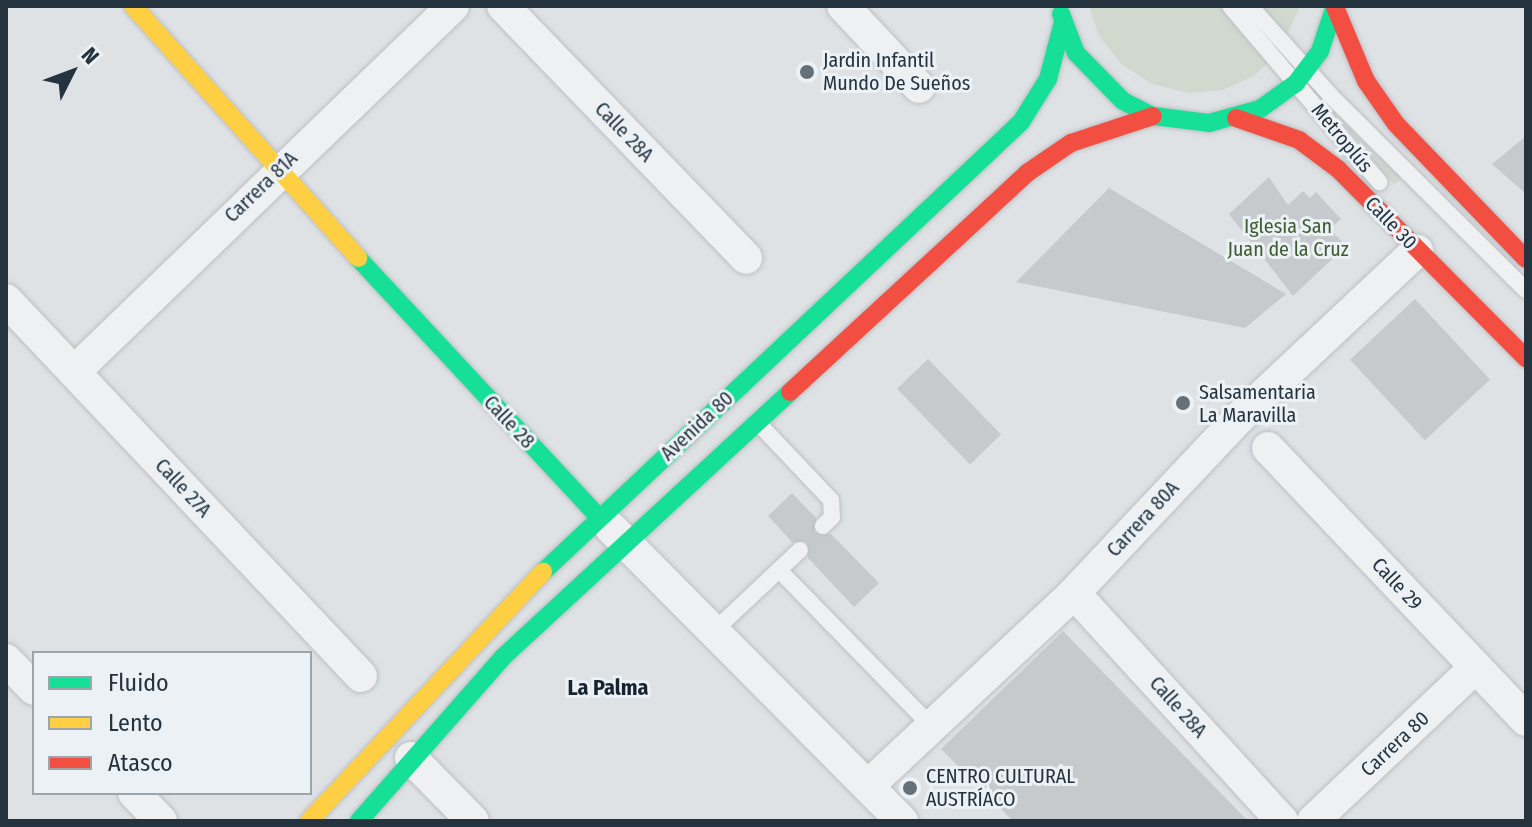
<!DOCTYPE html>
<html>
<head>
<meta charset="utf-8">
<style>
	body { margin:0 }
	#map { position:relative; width:1532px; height:827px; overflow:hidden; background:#dfe2e5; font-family:"Fira Sans Condensed",sans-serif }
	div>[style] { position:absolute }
	.green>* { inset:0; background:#d1d9cf }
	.building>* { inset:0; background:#c7cacd; transform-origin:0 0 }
	.roads { filter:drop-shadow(0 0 2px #bdc0c3) drop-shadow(0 0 2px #bdc0c3) }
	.lane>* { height:16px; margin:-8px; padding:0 8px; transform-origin:8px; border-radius:8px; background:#eef0f2 }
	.street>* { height:32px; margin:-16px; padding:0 16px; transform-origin:16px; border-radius:16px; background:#eef0f2 }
	.fast>* { height:18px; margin:-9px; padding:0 9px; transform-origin:9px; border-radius:9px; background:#16e098 }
	.slow>* { height:18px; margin:-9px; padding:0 9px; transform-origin:9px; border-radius:9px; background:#ffcf43 }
	.jam>* { height:18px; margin:-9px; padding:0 9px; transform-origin:9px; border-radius:9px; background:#f24e42 }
	.dots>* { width:22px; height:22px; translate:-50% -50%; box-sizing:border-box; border:4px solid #ebf1f5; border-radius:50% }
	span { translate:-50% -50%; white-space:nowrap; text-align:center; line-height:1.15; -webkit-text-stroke:6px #ebf1f5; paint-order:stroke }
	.poi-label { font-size:20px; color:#25333f }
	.left { translate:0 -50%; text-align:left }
	.street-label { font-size:20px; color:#25333f }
	.park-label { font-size:20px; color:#405c31 }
	.neighbourhood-label { font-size:22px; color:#17242f; font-weight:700 }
	.frame { position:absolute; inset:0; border:8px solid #25333f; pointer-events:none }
	.legend { position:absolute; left:32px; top:651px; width:280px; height:144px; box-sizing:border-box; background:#ebf1f5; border:2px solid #9ca5ac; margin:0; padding:10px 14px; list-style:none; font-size:24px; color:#25333f }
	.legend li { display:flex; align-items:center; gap:16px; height:40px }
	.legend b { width:40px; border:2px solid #9ca5ac }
	.north { position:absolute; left:32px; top:32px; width:80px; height:80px; -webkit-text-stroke:6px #ebf1f5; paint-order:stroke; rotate:48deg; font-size:22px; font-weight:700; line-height:32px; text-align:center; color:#25333f }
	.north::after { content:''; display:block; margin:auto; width:28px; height:36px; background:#25333f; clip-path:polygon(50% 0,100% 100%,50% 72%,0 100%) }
</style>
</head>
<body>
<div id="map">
	<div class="green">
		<div style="clip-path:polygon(1089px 6px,1300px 6px,1279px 53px,1254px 76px,1223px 90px,1188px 93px,1152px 84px,1121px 64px,1098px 34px)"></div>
		<div style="clip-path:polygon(1338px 118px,1402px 177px,1394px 185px)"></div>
	</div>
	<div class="building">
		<div style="clip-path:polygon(1526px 136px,1526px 194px,1492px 164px)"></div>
		<div style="clip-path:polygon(1269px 177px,1288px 205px,1303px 191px,1310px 198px,1316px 192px,1341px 219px,1330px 229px,1346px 246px,1293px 296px,1229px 214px)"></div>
		<div style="clip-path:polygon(1109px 188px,1286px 294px,1245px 328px,1016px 282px)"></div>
		<div style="left:1415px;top:299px;width:110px;height:89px;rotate:47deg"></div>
		<div style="left:928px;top:359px;width:105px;height:43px;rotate:46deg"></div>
		<div style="clip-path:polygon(792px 493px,816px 518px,815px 533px,831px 534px,879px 583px,854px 607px,808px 558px,807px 542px,792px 542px,768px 516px)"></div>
		<div style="clip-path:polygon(1063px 631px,1248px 821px,1013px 821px,941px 749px)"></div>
	</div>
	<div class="roads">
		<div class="lane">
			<div style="left:1230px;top:6px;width:231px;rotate:49.7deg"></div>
			<div style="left:1250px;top:6px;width:120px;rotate:48deg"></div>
			<div style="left:1330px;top:95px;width:276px;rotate:44.9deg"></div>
			<div style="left:758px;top:423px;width:106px;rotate:46.5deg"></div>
			<div style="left:831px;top:500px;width:17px;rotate:87deg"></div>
			<div style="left:832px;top:517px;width:13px;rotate:135deg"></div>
			<div style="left:779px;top:570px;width:216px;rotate:45.7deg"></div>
			<div style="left:714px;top:631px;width:118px;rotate:-43.3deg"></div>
		</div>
		<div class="street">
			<div style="left:503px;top:6px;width:350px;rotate:46deg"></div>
			<div style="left:843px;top:6px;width:111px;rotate:46.8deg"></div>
			<div style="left:6px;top:300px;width:517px;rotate:46.65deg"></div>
			<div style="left:74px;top:372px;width:527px;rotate:-44deg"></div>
			<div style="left:1268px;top:448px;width:375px;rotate:46.5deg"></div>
			<div style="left:611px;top:528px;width:413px;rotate:45.2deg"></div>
			<div style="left:1074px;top:593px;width:309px;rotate:47.6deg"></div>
			<div style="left:6px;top:660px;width:40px;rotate:46deg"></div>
			<div style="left:411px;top:758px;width:88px;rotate:45.5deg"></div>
			<div style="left:868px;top:786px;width:282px;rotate:-43.1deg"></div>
			<div style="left:1074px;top:593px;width:242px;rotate:-46.7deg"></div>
			<div style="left:1240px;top:417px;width:243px;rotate:-43.2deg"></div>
			<div style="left:134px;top:793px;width:39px;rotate:46deg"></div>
			<div style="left:1313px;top:821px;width:224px;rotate:-43.4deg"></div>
		</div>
		<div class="fast">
			<div style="left:1061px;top:14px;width:42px;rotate:69deg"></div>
			<div style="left:1076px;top:53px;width:67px;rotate:45.6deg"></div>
			<div style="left:1123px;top:101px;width:34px;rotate:27deg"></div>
			<div style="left:1153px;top:116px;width:56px;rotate:7.1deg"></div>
			<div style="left:1209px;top:123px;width:53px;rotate:-15.4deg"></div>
			<div style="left:1260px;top:109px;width:44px;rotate:-35.8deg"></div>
			<div style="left:1296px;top:83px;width:40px;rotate:-53deg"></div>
			<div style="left:1320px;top:51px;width:47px;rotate:-71.6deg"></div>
			<div style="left:358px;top:258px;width:354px;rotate:47.1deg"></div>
			<div style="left:543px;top:572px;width:656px;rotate:-43.27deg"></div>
			<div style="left:1021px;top:122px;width:51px;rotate:-57.9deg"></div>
			<div style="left:1048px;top:79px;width:59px;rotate:-75.3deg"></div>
			<div style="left:359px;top:821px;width:218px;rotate:-48.7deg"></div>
			<div style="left:503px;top:657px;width:391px;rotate:-42.7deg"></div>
		</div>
		<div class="slow">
			<div style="left:133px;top:6px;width:338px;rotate:48.2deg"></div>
			<div style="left:309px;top:821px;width:342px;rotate:-46.8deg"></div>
		</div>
		<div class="jam">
			<div style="left:1335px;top:7px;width:80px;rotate:67.3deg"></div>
			<div style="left:1366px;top:81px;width:52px;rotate:55.1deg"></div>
			<div style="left:1396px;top:124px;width:187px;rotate:46.1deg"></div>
			<div style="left:1236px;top:118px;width:67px;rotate:19.2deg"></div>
			<div style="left:1299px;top:140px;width:49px;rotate:36.6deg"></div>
			<div style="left:1338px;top:169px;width:267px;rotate:45.2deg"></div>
			<div style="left:790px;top:392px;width:323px;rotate:-42.7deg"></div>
			<div style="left:1027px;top:173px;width:53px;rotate:-34.3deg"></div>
			<div style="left:1071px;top:143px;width:86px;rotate:-18.2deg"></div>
		</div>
	</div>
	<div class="dots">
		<div style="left:807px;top:72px;background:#667079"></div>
		<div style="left:1183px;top:403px;background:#667079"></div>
		<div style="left:910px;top:788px;background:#667079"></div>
	</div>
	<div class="poi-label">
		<span class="left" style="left:823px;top:72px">Jardin Infantil<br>Mundo De Sueños</span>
		<span class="left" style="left:1199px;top:404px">Salsamentaria<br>La Maravilla</span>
		<span class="left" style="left:926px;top:788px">CENTRO CULTURAL<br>AUSTRÍACO</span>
	</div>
	<div class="street-label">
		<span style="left:624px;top:132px;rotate:46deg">Calle 28A</span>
		<span style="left:1342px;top:138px;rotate:50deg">Metroplús</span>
		<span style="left:261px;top:187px;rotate:-44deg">Carrera 81A</span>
		<span style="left:1391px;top:223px;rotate:46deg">Calle 30</span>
		<span style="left:509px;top:422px;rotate:47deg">Calle 28</span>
		<span style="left:697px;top:426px;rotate:-43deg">Avenida 80</span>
		<span style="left:183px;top:488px;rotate:47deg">Calle 27A</span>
		<span style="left:1143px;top:519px;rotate:-47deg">Carrera 80A</span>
		<span style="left:1397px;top:584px;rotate:47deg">Calle 29</span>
		<span style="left:1178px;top:707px;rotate:48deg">Calle 28A</span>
		<span style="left:1395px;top:744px;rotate:-43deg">Carrera 80</span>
	</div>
	<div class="park-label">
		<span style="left:1288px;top:238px">Iglesia San<br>Juan de la Cruz</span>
	</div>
	<div class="neighbourhood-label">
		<span style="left:608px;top:688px">La Palma</span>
	</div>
	<div class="frame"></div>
	<ul class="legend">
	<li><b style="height:10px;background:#16e098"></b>Fluido</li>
	<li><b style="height:10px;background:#ffcf43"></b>Lento</li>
	<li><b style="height:10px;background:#f24e42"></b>Atasco</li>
	</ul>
	<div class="north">N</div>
</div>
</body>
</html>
